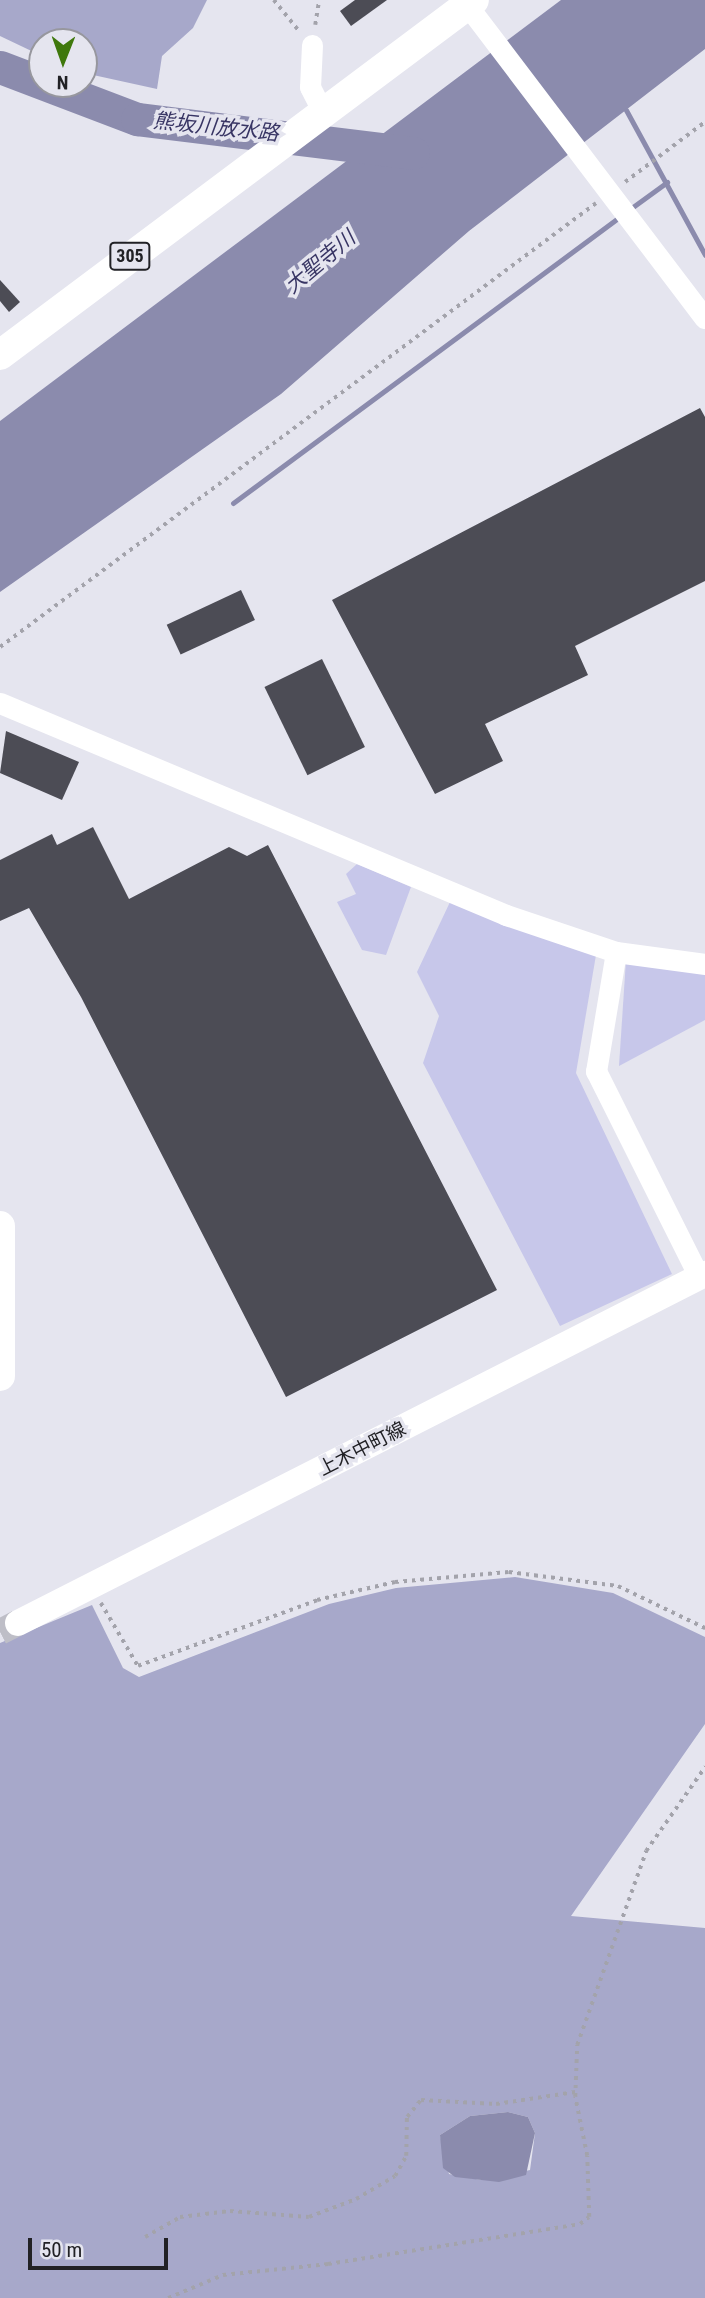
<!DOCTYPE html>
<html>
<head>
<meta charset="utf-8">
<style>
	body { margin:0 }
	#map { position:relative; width:705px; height:2298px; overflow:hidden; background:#e5e5ef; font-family:"Roboto Condensed","Noto Sans JP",sans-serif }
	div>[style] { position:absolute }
	.green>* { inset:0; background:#c7c7ea }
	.forest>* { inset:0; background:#a7a8ca }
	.water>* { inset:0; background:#8b8bad }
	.stream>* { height:5px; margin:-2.5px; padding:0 2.5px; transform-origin:2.5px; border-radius:2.5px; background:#8b8bad }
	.river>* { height:33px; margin:-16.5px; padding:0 16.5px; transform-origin:16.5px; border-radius:16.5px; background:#8b8bad }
	.building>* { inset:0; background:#4c4c55; transform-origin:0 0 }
	.major-tunnel>* { height:26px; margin-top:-13px; transform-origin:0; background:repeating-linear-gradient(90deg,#bebec7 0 26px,transparent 0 39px) }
	.path>* { height:3.5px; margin-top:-1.75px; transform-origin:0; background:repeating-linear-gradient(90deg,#a3a3ab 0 3.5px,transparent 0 8.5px) }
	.minor>* { height:21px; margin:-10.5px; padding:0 10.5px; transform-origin:10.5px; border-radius:10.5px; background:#fff }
	.major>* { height:26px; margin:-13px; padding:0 13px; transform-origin:13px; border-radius:13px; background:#fff }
	.highway>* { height:30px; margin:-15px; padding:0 15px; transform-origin:15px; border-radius:15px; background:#fff }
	span { translate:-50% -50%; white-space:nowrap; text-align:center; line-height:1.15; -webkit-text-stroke:7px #e5e5ef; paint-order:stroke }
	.shield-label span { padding:2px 5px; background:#e5e5ef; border:2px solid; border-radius:5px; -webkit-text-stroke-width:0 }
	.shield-label { font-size:18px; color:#212125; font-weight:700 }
	.street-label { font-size:19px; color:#212125 }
	.water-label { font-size:21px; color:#383564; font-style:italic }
	.north { position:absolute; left:28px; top:28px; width:70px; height:70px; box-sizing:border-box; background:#e5e5ef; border:2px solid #97979e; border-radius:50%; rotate:181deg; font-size:19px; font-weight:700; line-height:28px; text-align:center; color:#212125 }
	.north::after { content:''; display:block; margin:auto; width:24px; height:32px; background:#3f780c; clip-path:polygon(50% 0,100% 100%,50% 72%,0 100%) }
	.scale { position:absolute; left:28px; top:2238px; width:140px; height:32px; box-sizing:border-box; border:4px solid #212125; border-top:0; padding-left:9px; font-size:21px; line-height:24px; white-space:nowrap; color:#212125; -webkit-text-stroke:5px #e5e5ef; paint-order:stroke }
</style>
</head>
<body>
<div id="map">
	<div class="green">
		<div style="clip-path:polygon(357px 864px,411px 887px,386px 955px,362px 950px,337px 902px,356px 894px,346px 874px)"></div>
		<div style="clip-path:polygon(450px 902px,596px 955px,576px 1073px,672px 1274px,560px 1326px,423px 1063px,439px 1016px,417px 972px)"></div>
		<div style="clip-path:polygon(626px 960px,705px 970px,705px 1020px,619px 1066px)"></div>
	</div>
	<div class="forest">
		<div style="clip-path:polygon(0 0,207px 0,193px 28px,162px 56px,157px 89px,84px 73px,84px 42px,42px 42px,42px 56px,0 36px)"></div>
		<div style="clip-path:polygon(evenodd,515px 1577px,613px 1593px,705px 1637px,705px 1724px,571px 1916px,705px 1928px,705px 2298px,0 2298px,0 1643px,92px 1605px,123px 1668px,139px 1677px,329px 1604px,396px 1588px,515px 1577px,508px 2112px,528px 2117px,535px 2133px,530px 2170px,481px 2180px,449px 2174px,440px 2135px,470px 2116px,508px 2112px)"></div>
	</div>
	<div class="water">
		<div style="clip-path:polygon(561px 0,705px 0,705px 49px,469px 231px,281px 394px,0 592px,0 421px)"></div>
		<div style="clip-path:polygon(508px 2112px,528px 2117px,535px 2133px,526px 2175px,499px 2182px,455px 2177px,443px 2168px,440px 2135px,470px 2116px)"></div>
	</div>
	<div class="stream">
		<div style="left:626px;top:110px;width:165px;rotate:61.4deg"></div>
		<div style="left:630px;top:209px;width:46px;rotate:-36.1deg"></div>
		<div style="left:233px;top:503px;width:484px;rotate:-36.5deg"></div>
	</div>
	<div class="river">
		<div style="left:0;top:67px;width:147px;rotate:20.8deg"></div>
		<div style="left:137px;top:119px;width:278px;rotate:7deg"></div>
	</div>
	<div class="building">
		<div style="clip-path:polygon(355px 0,387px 0,351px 26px,340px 11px)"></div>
		<div style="clip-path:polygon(0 280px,20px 302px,9px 312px,0 301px)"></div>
		<div style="clip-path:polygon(700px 408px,705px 417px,705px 581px,575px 646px,588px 675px,485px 724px,503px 761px,435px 794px,332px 600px)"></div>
		<div style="left:241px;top:590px;width:33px;height:82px;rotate:65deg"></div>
		<div style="left:322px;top:659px;width:98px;height:64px;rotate:64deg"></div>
		<div style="clip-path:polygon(6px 731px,79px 762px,62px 800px,0 773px)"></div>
		<div style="clip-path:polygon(93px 827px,129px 899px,229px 847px,247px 856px,268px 845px,497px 1290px,286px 1397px,81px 997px,29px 908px,0 921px,0 860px,52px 834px,57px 845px)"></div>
	</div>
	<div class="major-tunnel">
		<div style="left:0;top:1632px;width:20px;rotate:-27deg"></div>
	</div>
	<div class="path">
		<div style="left:274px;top:0;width:40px;rotate:51deg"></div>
		<div style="left:315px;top:25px;width:25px;rotate:-81deg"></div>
		<div style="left:625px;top:182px;width:100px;rotate:-36.9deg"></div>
		<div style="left:0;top:647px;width:743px;rotate:-36.68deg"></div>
		<div style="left:101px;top:1603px;width:73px;rotate:59.6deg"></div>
		<div style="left:138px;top:1666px;width:191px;rotate:-20.2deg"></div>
		<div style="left:317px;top:1600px;width:80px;rotate:-13deg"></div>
		<div style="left:395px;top:1582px;width:114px;rotate:-5deg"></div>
		<div style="left:509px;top:1572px;width:110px;rotate:7.3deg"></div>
		<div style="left:618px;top:1586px;width:97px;rotate:25.8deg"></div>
		<div style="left:145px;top:2237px;width:40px;rotate:-29.7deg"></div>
		<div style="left:180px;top:2217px;width:50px;rotate:-6.8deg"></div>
		<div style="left:230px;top:2211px;width:79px;rotate:4.3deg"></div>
		<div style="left:309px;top:2217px;width:50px;rotate:-21deg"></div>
		<div style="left:356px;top:2199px;width:45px;rotate:-30.5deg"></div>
		<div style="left:395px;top:2176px;width:23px;rotate:-61deg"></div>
		<div style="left:406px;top:2156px;width:39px;rotate:-89deg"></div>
		<div style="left:407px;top:2117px;width:22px;rotate:-51deg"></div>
		<div style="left:421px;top:2100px;width:75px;rotate:3.1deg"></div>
		<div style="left:496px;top:2104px;width:80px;rotate:-8.6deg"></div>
		<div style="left:168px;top:2298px;width:60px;rotate:-22.7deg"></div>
		<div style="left:223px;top:2275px;width:106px;rotate:-6deg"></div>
		<div style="left:328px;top:2264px;width:255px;rotate:-9deg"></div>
		<div style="left:580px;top:2224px;width:11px;rotate:-38deg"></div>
		<div style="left:589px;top:2217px;width:61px;rotate:-91.9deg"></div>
		<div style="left:587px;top:2156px;width:60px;rotate:-101.5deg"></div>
		<div style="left:575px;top:2097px;width:52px;rotate:-87.8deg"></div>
		<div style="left:577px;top:2045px;width:206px;rotate:-70.4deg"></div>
		<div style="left:646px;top:1851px;width:103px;rotate:-54.9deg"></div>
	</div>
	<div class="minor">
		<div style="left:467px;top:5px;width:393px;rotate:52.8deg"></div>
		<div style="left:312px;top:45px;width:42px;rotate:92.7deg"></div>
		<div style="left:310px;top:87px;width:27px;rotate:63deg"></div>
		<div style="left:0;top:703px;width:549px;rotate:22.73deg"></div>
		<div style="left:506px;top:915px;width:116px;rotate:18.6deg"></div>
		<div style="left:616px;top:952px;width:90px;rotate:7.7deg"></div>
		<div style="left:616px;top:952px;width:121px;rotate:99.5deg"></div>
		<div style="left:596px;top:1071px;width:230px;rotate:63.4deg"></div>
	</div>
	<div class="major">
		<div style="left:18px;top:1623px;width:771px;rotate:-26.93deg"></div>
	</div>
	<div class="highway">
		<div style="left:0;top:355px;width:592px;rotate:-36.83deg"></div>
		<div style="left:0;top:1226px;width:150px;rotate:90deg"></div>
	</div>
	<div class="shield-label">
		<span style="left:130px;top:256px">305</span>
	</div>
	<div class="street-label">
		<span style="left:362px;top:1449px;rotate:-27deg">上木中町線</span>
	</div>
	<div class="water-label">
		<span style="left:216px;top:127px;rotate:6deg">熊坂川放水路</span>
		<span style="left:320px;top:262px;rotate:-40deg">大聖寺川</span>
	</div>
	<div class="north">N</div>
	<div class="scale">50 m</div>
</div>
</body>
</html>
